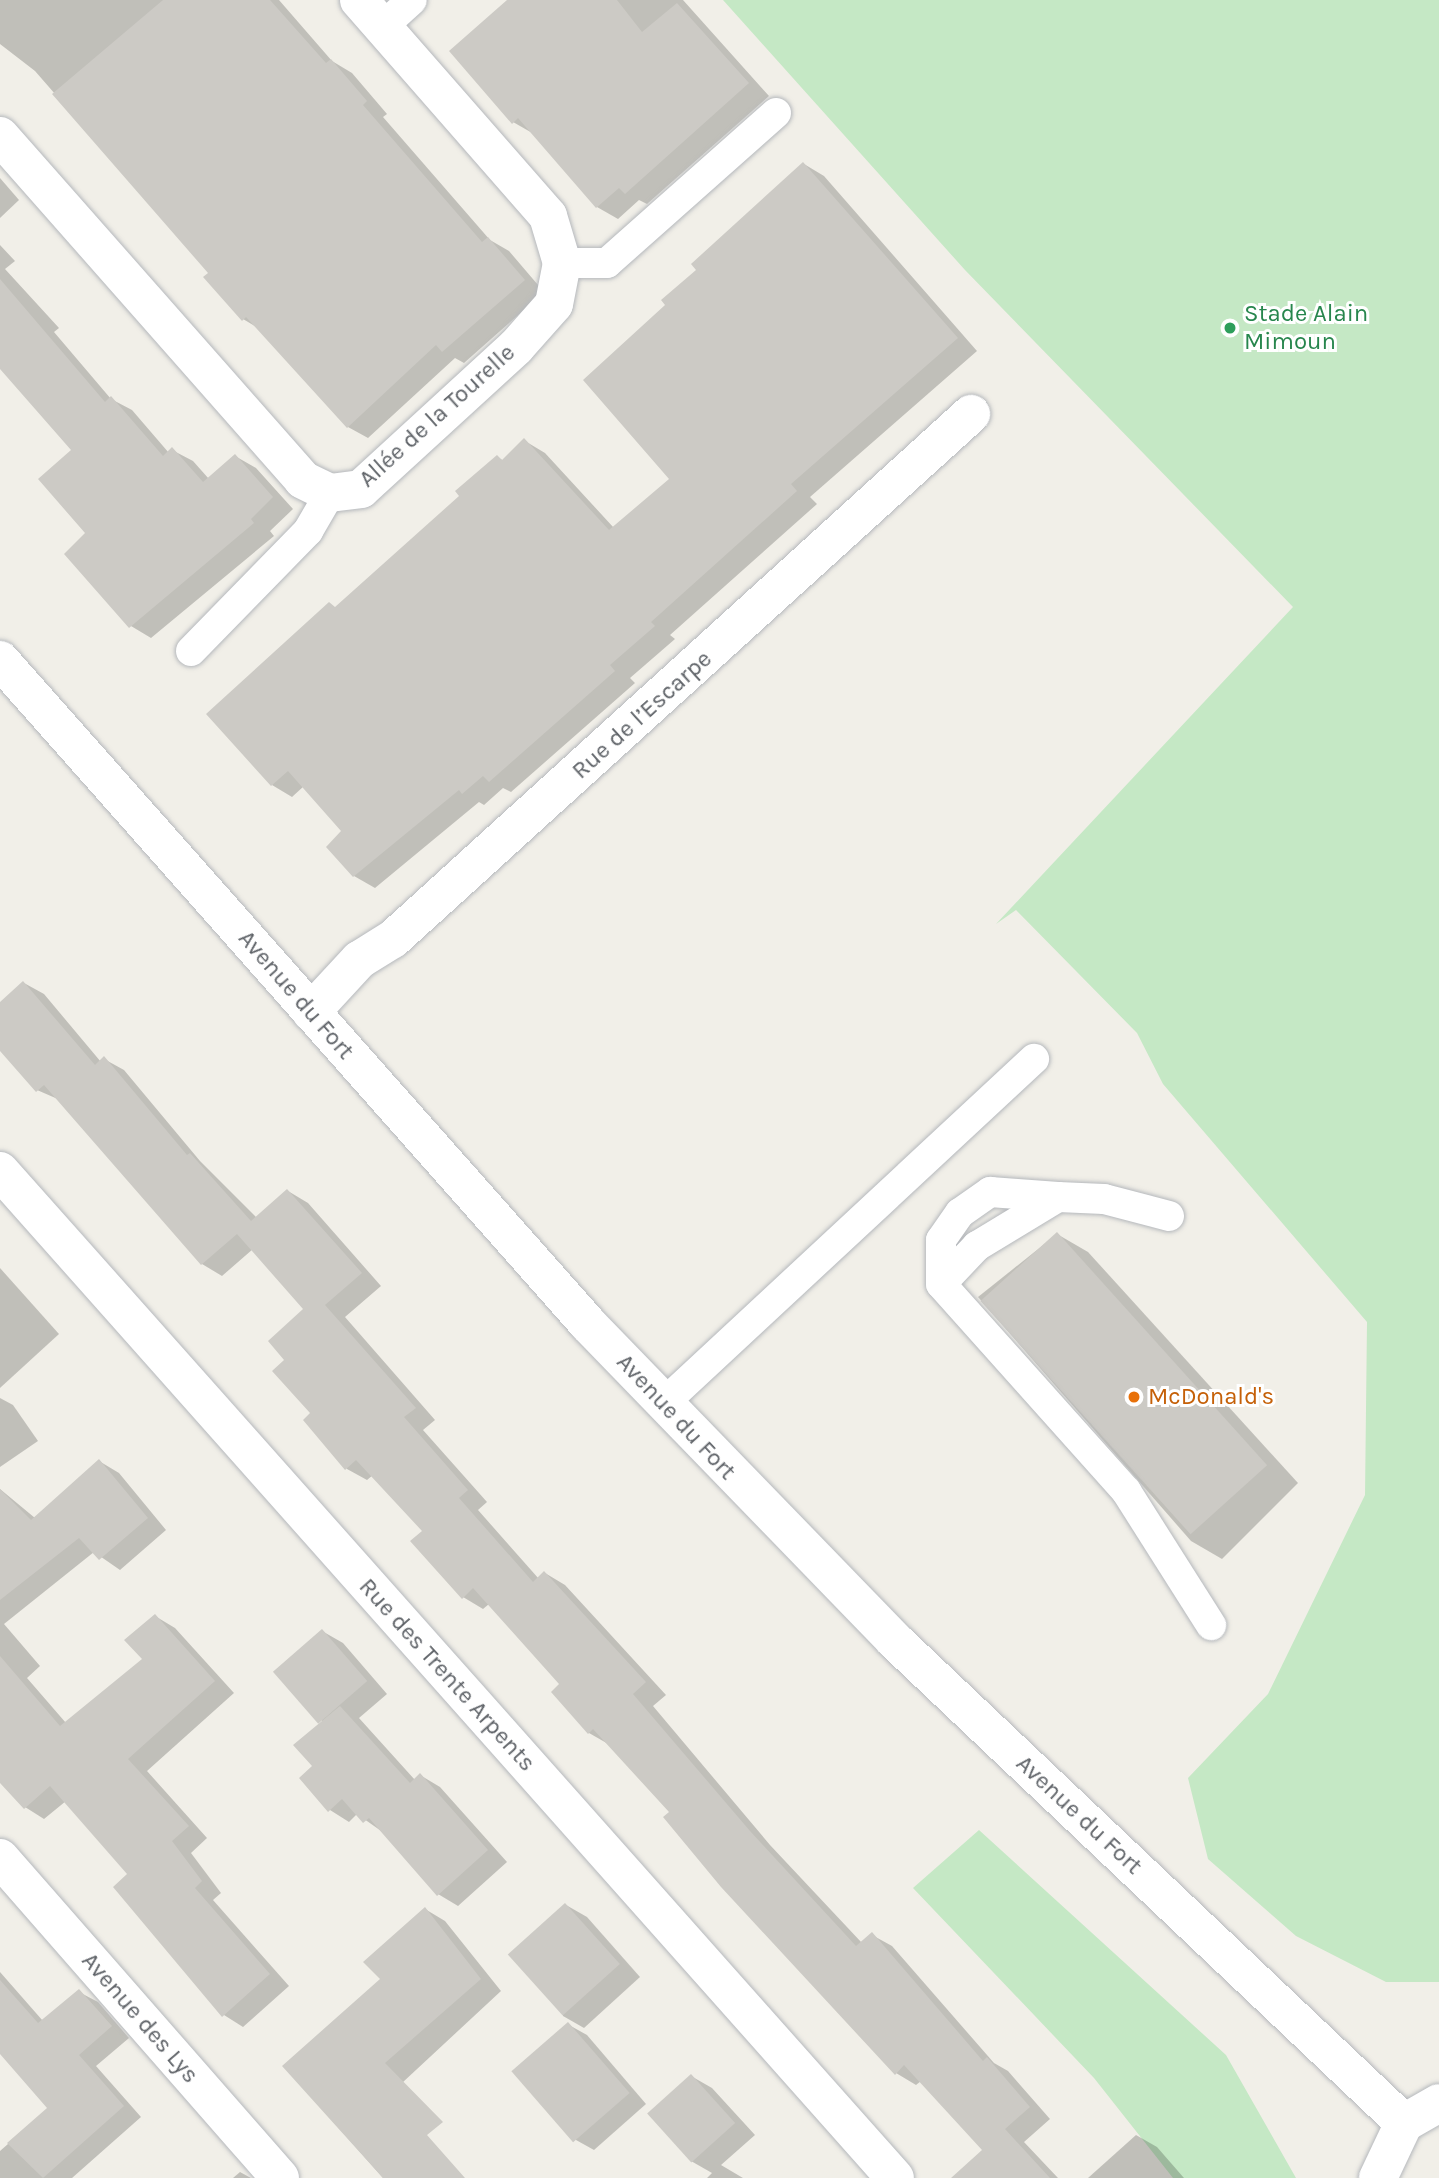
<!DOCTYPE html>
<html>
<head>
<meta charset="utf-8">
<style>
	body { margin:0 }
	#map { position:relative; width:1439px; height:2178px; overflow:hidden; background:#f1efe8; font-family:Karla,sans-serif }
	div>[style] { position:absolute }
	.green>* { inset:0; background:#c5e8c5 }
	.shadow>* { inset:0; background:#0003 }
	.building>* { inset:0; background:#cccac5; transform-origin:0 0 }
	.roads { filter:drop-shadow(0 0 2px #b5b8bc) drop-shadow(0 0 2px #b5b8bc) }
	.service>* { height:30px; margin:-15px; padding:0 15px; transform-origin:15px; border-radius:15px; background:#fff }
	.minor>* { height:38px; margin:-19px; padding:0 19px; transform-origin:19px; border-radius:19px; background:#fff }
	.tertiary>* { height:38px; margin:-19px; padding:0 19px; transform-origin:19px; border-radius:19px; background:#fff }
	.secondary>* { height:38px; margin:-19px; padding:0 19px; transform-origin:19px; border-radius:19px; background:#fff }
	.dots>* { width:19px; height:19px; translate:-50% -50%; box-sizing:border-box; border:4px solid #fff; border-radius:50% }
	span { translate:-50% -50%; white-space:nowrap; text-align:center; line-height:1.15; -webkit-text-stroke:6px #fff; paint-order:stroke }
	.leisure-label { font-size:24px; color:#27864d }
	.left { translate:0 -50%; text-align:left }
	.street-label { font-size:24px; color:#5f6368 }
	.food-label { font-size:24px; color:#c56008 }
</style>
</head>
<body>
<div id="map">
	<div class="green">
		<div style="clip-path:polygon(723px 0,1439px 0,1439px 1982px,1386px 1982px,1296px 1936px,1208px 1859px,1188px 1778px,1268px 1694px,1365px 1495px,1367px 1322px,1163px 1084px,1137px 1033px,1016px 910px,996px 924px,1293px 607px,965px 270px)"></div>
		<div style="clip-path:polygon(979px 1830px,1226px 2055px,1296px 2178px,1173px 2178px,1094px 2078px,913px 1888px)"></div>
	</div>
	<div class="shadow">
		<div style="clip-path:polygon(0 0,279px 0,332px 61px,352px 73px,387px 114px,383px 117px,490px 240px,509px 251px,544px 292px,464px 363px,455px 358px,368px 438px,348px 427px,260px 329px,243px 319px,211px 273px,35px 71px,0 44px)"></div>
		<div style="clip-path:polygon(509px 0,683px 0,769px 96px,647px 204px,639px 200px,618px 219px,597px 207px,534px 134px,513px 122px)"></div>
		<div style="clip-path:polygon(804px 164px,824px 176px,977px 351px,810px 497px,817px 504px,670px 635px,675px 639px,630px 678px,635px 683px,511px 792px,503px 788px,484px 805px,479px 802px,375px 888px,354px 876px,343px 831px,304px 786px,292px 797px,272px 785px,336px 608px,462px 496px,497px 457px,504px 461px,525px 441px,545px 453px,614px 528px,671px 479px,667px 305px)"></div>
		<div style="clip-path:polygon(0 178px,19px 200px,0 218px)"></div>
		<div style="clip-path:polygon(0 245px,15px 261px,5px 269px,59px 328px,54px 332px,111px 399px,132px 410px,169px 453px,172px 450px,193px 461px,209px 479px,235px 456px,256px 468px,293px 509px,270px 531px,274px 536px,151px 638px,131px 626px,87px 533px,73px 450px,0 366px)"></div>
		<div style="clip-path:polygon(24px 983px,44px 994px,101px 1062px,104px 1059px,124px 1070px,200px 1161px,257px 1218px,288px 1191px,308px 1203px,381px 1286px,345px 1317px,435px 1420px,423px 1430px,487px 1502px,478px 1510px,539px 1579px,545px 1573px,565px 1585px,666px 1695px,653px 1706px,770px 1845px,862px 1943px,872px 1935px,892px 1946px,994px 2063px,1008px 2071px,1050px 2119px,1024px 2142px,1058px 2178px,987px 2178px,984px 2150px,921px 2081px,916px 2085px,896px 2073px,671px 1812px,610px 1745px,589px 1733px,553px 1693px,562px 1685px,489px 1604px,483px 1609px,463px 1597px,425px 1531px,373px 1475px,367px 1480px,347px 1469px,305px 1420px,313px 1413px,286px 1360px,305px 1309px,253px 1249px,222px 1276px,202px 1264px,60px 1100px,37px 1090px,0 1048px,0 1004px)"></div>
		<div style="clip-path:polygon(1057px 1234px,1088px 1252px,1298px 1483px,1222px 1559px,1191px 1541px,978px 1297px)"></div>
		<div style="clip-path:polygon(0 1268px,59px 1334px,0 1388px)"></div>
		<div style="clip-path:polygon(0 1398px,13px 1405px,38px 1441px,0 1467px)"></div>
		<div style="clip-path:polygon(99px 1461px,119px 1473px,166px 1530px,120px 1570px,94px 1552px,4px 1624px,40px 1666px,27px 1678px,66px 1723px,144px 1659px,155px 1616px,175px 1628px,234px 1693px,147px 1771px,207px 1838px,191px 1853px,221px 1893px,213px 1900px,289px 1986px,243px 2027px,224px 2015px,130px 1874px,66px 1801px,44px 1819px,25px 1807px,0 1780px,0 1489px,35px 1518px)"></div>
		<div style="clip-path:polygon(322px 1631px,343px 1643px,387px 1694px,359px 1718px,415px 1780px,420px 1775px,440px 1787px,507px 1862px,458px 1906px,438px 1894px,384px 1833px,357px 1814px,349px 1822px,330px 1810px,315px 1766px,322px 1724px)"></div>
		<div style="clip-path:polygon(566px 1905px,587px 1917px,640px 1977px,584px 2028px,563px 2016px)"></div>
		<div style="clip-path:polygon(425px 1909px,445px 1921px,501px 1991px,388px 2096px,460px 2178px,383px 2178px,284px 2066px,382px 1979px)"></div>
		<div style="clip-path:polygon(0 1972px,43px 2021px,79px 1992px,98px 2002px,129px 2038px,96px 2066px,141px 2117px,72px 2178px,0 2178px,0 2151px,49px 2108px,0 2052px)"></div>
		<div style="clip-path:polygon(569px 2025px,587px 2035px,646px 2104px,594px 2150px,576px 2140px)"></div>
		<div style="clip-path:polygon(691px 2076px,712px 2088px,755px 2135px,721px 2165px,743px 2178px,707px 2178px,712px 2173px,691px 2161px)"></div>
		<div style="clip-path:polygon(1136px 2135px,1157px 2147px,1184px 2178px,1088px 2178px)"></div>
		<div style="clip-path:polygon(240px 2172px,251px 2178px,233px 2178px)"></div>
	</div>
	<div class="building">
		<div style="clip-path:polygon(163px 0,270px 0,326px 63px,331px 59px,367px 101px,363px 105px,482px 242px,488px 237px,525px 280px,442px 352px,436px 345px,347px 428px,246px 317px,242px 321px,203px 277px,208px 273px,52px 94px)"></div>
		<div style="clip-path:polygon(507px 0,617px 0,642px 32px,677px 3px,749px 83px,625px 194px,619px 188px,596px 208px,518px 118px,512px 124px,449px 51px)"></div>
		<div style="clip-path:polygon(803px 162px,958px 338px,791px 484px,797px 491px,651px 622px,655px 626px,610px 665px,615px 671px,489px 782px,483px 776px,462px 794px,459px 790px,353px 877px,326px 847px,341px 831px,288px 771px,271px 786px,206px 714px,329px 602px,335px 607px,459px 496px,455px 491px,497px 455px,502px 460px,524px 438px,609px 530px,669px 479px,583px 380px,665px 305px,661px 300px,696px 270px,691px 264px)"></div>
		<div style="clip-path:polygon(0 279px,105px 402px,111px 396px,163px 456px,172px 447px,203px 482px,235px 454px,273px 497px,251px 519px,254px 523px,129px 628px,64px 554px,85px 533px,38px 479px,71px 450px,0 369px)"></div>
		<div style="clip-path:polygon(23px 981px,95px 1065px,104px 1056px,187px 1155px,190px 1153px,251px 1221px,287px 1189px,362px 1273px,325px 1305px,416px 1408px,404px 1417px,468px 1490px,459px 1498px,533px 1582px,544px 1571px,646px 1682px,633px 1694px,750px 1831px,856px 1946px,872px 1932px,983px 2061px,987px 2057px,1030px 2107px,1005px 2129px,1050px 2178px,951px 2178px,982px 2150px,904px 2065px,895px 2075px,721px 1887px,663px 1817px,669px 1812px,593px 1729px,588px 1734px,551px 1692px,559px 1684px,473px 1588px,462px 1599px,410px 1541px,422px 1531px,356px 1460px,345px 1470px,303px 1420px,310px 1413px,272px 1371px,284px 1360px,268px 1341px,303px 1309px,237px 1234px,201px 1265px,44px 1085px,36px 1092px,0 1051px,0 1002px)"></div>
		<div style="left:1057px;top:1232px;width:314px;height:103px;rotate:48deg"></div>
		<div style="clip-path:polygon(99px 1459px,148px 1518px,99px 1560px,79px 1538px,0 1600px,0 1489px,31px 1520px)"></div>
		<div style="clip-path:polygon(155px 1614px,215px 1681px,128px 1759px,189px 1826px,172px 1841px,202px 1881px,195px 1888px,270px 1974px,222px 2017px,113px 1887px,127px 1874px,50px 1786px,24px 1809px,0 1783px,0 1656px,60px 1726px,142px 1659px,124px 1640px)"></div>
		<div style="left:322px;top:1629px;width:69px;height:65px;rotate:49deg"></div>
		<div style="clip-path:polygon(340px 1706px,410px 1783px,420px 1773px,488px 1850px,437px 1896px,369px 1818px,363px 1823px,342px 1799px,328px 1812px,299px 1778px,312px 1766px,293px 1745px)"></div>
		<div style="left:565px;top:1903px;width:82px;height:77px;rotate:48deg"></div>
		<div style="clip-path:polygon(425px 1907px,481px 1979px,385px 2063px,443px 2122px,427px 2135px,465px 2178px,383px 2178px,282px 2066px,380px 1979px,363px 1962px)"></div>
		<div style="clip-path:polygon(0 1980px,38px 2023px,79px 1989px,112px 2026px,79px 2055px,124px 2106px,43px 2178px,7px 2143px,47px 2108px,0 2054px)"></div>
		<div style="left:568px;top:2022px;width:94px;height:75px;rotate:49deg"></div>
		<div style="left:691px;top:2074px;width:66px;height:59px;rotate:48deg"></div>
	</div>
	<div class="roads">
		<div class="service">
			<div style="left:382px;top:27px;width:40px;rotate:-42deg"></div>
			<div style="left:562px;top:263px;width:45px"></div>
			<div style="left:607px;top:263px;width:226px;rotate:-41.6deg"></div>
			<div style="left:191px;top:651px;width:168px;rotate:-45.7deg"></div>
			<div style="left:308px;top:531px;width:44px;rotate:-59.9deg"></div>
			<div style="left:1169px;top:1216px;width:67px;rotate:-165.3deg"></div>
			<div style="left:1104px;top:1199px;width:46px;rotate:-177.5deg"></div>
			<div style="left:1058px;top:1197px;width:95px;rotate:148.8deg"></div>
			<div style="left:977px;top:1246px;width:52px;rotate:133.5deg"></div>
			<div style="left:941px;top:1284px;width:278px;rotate:48.2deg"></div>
			<div style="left:1126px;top:1491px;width:159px;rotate:57.6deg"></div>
			<div style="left:941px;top:1284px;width:44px;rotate:-90deg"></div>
			<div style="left:941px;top:1240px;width:33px;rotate:-55deg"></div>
			<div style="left:960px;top:1213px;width:37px;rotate:-35deg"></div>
			<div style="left:990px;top:1192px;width:68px;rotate:4.2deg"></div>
			<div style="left:665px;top:1402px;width:504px;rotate:-42.91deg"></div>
		</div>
		<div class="minor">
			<div style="left:0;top:136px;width:458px;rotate:48.6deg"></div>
			<div style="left:303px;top:480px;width:30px;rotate:26deg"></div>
			<div style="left:330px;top:493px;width:31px;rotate:-7deg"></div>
			<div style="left:361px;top:489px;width:210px;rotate:-42.5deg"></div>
			<div style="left:516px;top:347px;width:57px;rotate:-48.5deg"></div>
			<div style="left:554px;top:304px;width:42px;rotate:-79deg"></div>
			<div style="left:562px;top:263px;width:49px;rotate:-106.6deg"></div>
			<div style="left:548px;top:216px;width:287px;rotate:-131.2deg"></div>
			<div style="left:311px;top:1012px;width:71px;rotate:-47.3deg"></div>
			<div style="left:359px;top:960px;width:40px;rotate:-32deg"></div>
			<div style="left:393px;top:939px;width:781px;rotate:-42.25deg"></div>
			<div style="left:0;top:1171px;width:1347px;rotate:48.37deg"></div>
			<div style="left:0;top:1858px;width:425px;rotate:48.8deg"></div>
		</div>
		<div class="tertiary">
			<div style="left:1378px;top:2178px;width:61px;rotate:-64.7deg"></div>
		</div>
		<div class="secondary">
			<div style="left:0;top:660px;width:887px;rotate:48.47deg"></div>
			<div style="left:588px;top:1324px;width:440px;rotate:45.9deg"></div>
			<div style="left:894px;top:1640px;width:702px;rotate:43.44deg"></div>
			<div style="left:1404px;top:2123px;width:40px;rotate:-29.7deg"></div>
		</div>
	</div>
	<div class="dots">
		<div style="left:1230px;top:328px;background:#2e9e5b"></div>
		<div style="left:1134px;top:1397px;background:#e8710a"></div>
	</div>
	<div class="leisure-label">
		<span class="left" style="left:1244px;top:328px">Stade Alain<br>Mimoun</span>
	</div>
	<div class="street-label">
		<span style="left:437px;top:416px;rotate:-42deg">Allée de la Tourelle</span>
		<span style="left:642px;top:715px;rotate:-42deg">Rue de l’Escarpe</span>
		<span style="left:296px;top:995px;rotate:49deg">Avenue du Fort</span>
		<span style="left:676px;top:1417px;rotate:47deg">Avenue du Fort</span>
		<span style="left:447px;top:1675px;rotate:48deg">Rue des Trente Arpents</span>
		<span style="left:1079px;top:1815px;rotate:43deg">Avenue du Fort</span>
		<span style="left:140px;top:2018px;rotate:49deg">Avenue des Lys</span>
	</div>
	<div class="food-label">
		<span class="left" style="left:1148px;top:1397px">McDonald's</span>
	</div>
</div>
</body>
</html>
